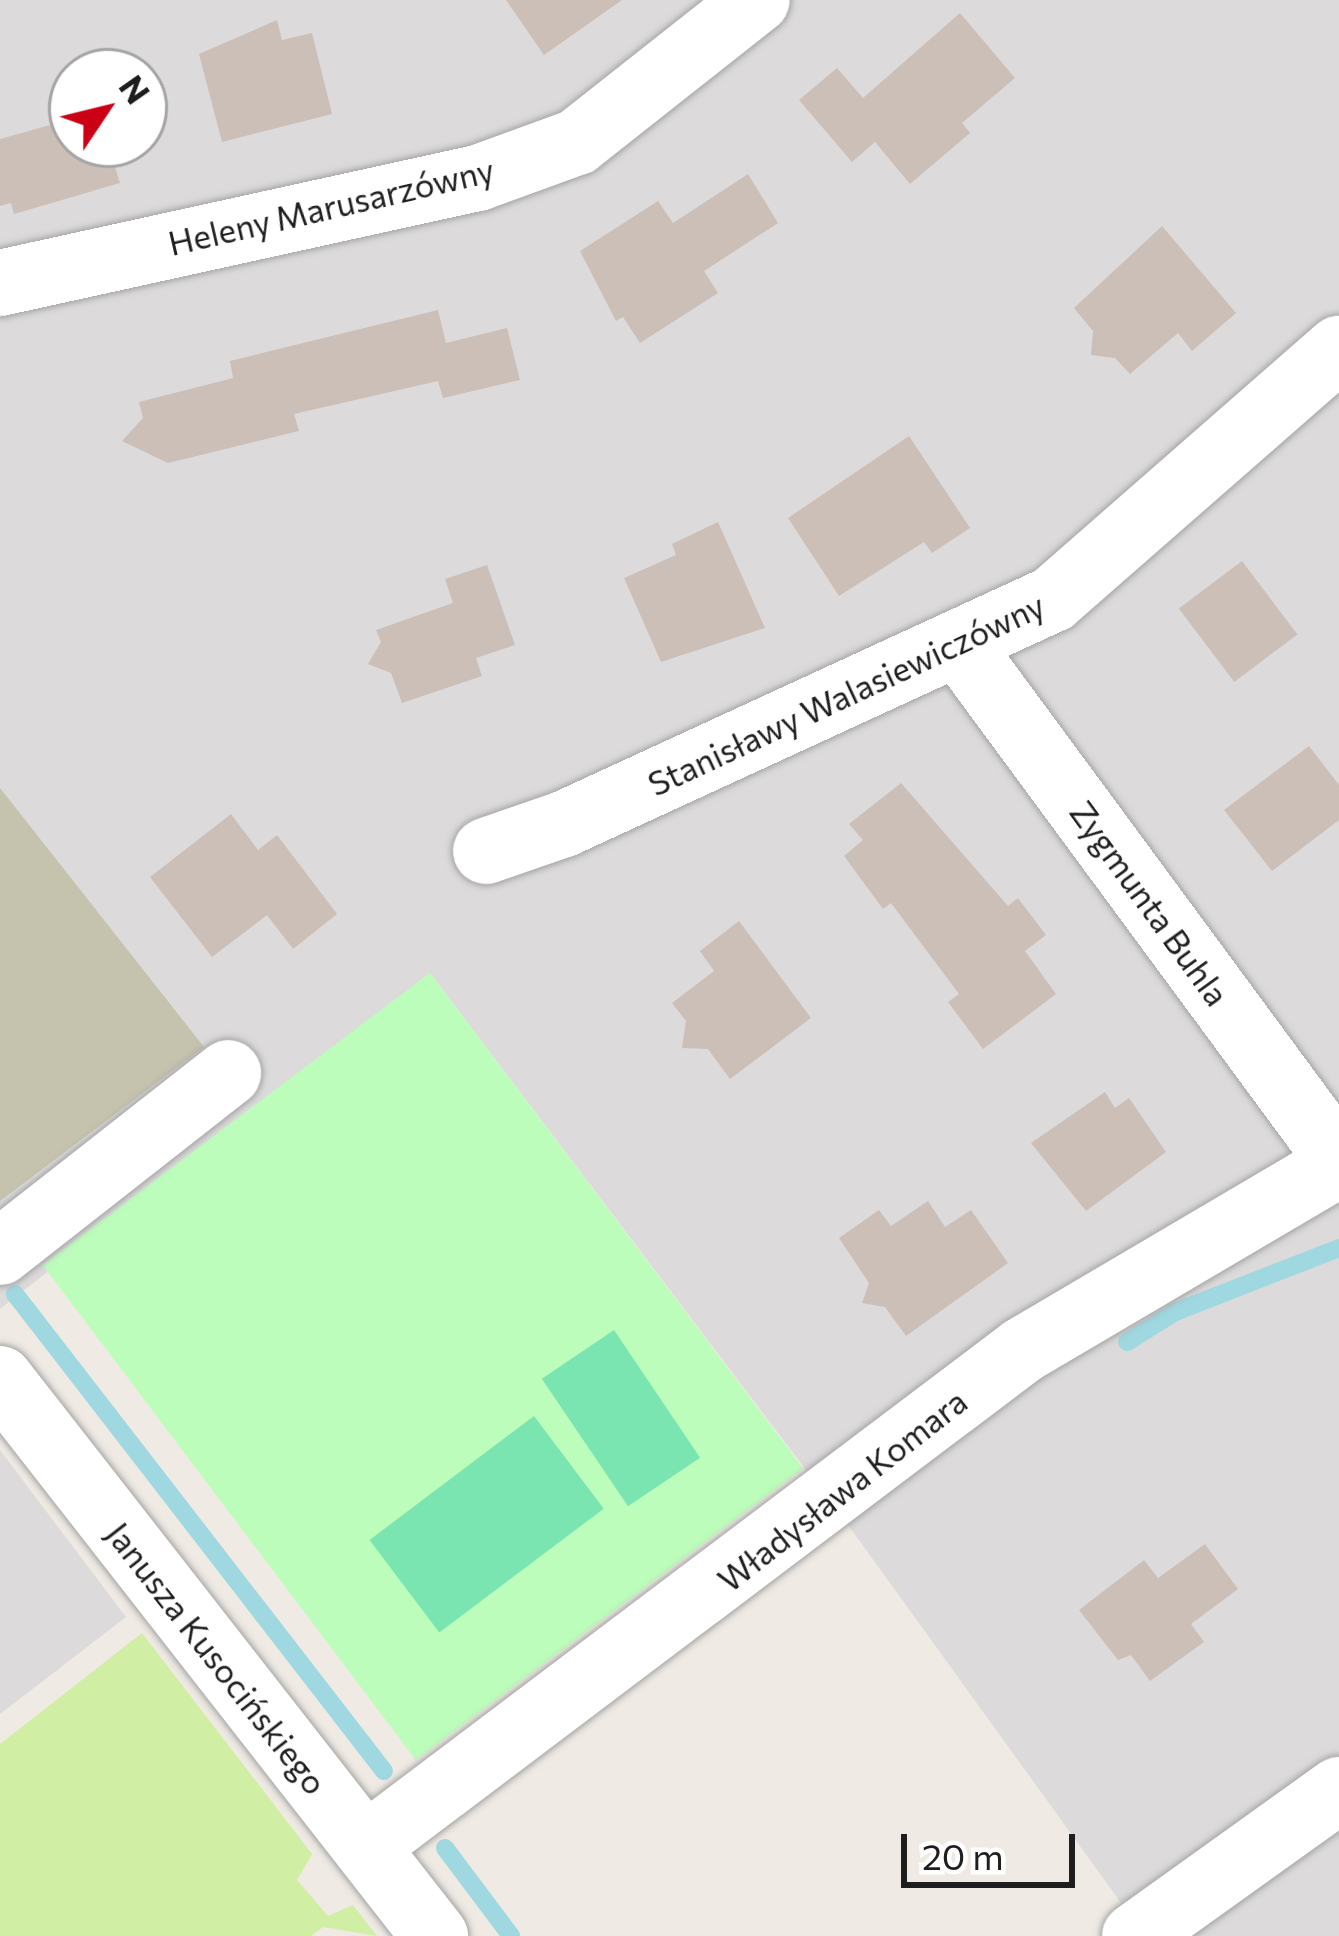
<!DOCTYPE html>
<html>
<head>
<meta charset="utf-8">
<style>
	body { margin:0 }
	#map { position:relative; width:1339px; height:1936px; overflow:hidden; background:#efeae3; font-family:Commissioner,sans-serif }
	div>[style] { position:absolute }
	.residential>* { inset:0; background:#dcdada }
	.construction>* { inset:0; background:#c5c2ad }
	.grass>* { inset:0; background:#d0eea4 }
	.park>* { inset:0; background:#bdfdbc; transform-origin:0 0 }
	.pitch>* { inset:0; background:#7ae5b1; transform-origin:0 0 }
	.stream>* { height:18px; margin:-9px; padding:0 9px; transform-origin:9px; border-radius:9px; background:#9fd8e1 }
	.building>* { inset:0; background:#ccbfb8; transform-origin:0 0 }
	.roads { filter:drop-shadow(0 0 3px #a5a5a5) drop-shadow(0 0 3px #a5a5a5) }
	.minor>* { height:66px; margin:-33px; padding:0 33px; transform-origin:33px; border-radius:33px; background:#fff }
	span { translate:-50% -50%; white-space:nowrap; text-align:center; line-height:1.15; -webkit-text-stroke:12px #fff; paint-order:stroke }
	.street-label { font-size:33px; color:#1e1e1e }
	.north { position:absolute; left:48px; top:48px; width:120px; height:120px; box-sizing:border-box; background:#fff; border:3px solid #a5a5a5; border-radius:50%; rotate:55deg; font-size:33px; font-weight:700; line-height:48px; text-align:center; color:#1e1e1e }
	.north::after { content:''; display:block; margin:auto; width:42px; height:54px; background:#cb0014; clip-path:polygon(50% 0,100% 100%,50% 72%,0 100%) }
	.scale { position:absolute; left:901px; top:1834px; width:174px; height:54px; box-sizing:border-box; border:6px solid #1e1e1e; border-top:0; padding-left:15px; font-size:36px; line-height:42px; white-space:nowrap; color:#1e1e1e; -webkit-text-stroke:9px #fff; paint-order:stroke }
</style>
</head>
<body>
<div id="map">
	<div class="residential">
		<div style="clip-path:polygon(evenodd,0 0,1339px 0,1339px 1936px,1145px 1936px,859px 1540px,430px 973px,0 1309px,0 0,72px 72px,144px 72px,144px 144px,72px 144px,72px 72px)"></div>
		<div style="clip-path:polygon(0 1450px,126px 1617px,0 1714px)"></div>
	</div>
	<div class="construction">
		<div style="clip-path:polygon(0 788px,204px 1047px,0 1201px)"></div>
	</div>
	<div class="grass">
		<div style="clip-path:polygon(142px 1633px,312px 1854px,297px 1880px,328px 1916px,353px 1905px,377px 1936px,323px 1927px,311px 1936px,0 1936px,0 1744px)"></div>
	</div>
	<div class="park">
		<div style="left:430px;top:973px;width:620px;height:485px;rotate:53deg"></div>
	</div>
	<div class="pitch">
		<div style="left:614px;top:1330px;width:154px;height:87px;rotate:56deg"></div>
		<div style="left:534px;top:1416px;width:116px;height:206px;rotate:53deg"></div>
	</div>
	<div class="stream">
		<div style="left:15px;top:1294px;width:603px;rotate:52.28deg"></div>
		<div style="left:1127px;top:1342px;width:57px;rotate:-32deg"></div>
		<div style="left:1175px;top:1312px;width:176px;rotate:-21.3deg"></div>
		<div style="left:445px;top:1848px;width:110px;rotate:53.1deg"></div>
	</div>
	<div class="building">
		<div style="clip-path:polygon(506px 0,622px 0,544px 55px)"></div>
		<div style="clip-path:polygon(960px 13px,1015px 78px,962px 123px,970px 133px,910px 184px,875px 142px,852px 162px,799px 100px,837px 68px,863px 98px)"></div>
		<div style="clip-path:polygon(277px 20px,282px 40px,312px 33px,332px 114px,222px 142px,199px 54px)"></div>
		<div style="clip-path:polygon(72px 119px,72px 144px,108px 144px,120px 183px,14px 214px,11px 203px,0 206px,0 139px)"></div>
		<div style="clip-path:polygon(748px 174px,778px 223px,704px 271px,718px 293px,640px 343px,623px 317px,616px 321px,580px 251px,658px 201px,673px 223px)"></div>
		<div style="clip-path:polygon(1162px 226px,1236px 313px,1192px 351px,1178px 333px,1130px 374px,1115px 358px,1091px 355px,1093px 331px,1074px 308px)"></div>
		<div style="clip-path:polygon(438px 310px,446px 343px,507px 328px,520px 380px,443px 398px,438px 381px,294px 414px,299px 431px,168px 463px,122px 441px,143px 418px,139px 402px,233px 378px,230px 361px)"></div>
		<div style="clip-path:polygon(909px 436px,970px 528px,932px 553px,924px 542px,839px 596px,788px 518px)"></div>
		<div style="clip-path:polygon(718px 522px,765px 628px,661px 662px,624px 578px,676px 555px,672px 544px)"></div>
		<div style="left:1242px;top:561px;width:92px;height:79px;rotate:53deg"></div>
		<div style="clip-path:polygon(487px 565px,515px 645px,476px 658px,482px 676px,402px 703px,391px 673px,368px 664px,381px 642px,376px 630px,453px 603px,445px 579px)"></div>
		<div style="clip-path:polygon(1309px 746px,1339px 785px,1339px 820px,1272px 871px,1224px 810px)"></div>
		<div style="clip-path:polygon(901px 783px,1008px 906px,1018px 898px,1046px 935px,1025px 951px,1056px 994px,983px 1049px,948px 1002px,959px 994px,891px 903px,883px 909px,844px 856px,863px 840px,849px 824px)"></div>
		<div style="clip-path:polygon(231px 814px,258px 850px,277px 835px,337px 914px,293px 949px,267px 915px,212px 957px,150px 877px)"></div>
		<div style="clip-path:polygon(739px 921px,811px 1018px,730px 1079px,708px 1049px,682px 1048px,686px 1021px,672px 1003px,714px 971px,700px 951px)"></div>
		<div style="clip-path:polygon(1105px 1092px,1115px 1108px,1129px 1098px,1166px 1152px,1086px 1211px,1031px 1143px)"></div>
		<div style="clip-path:polygon(928px 1201px,945px 1227px,971px 1210px,1008px 1263px,906px 1336px,885px 1307px,862px 1303px,869px 1283px,839px 1238px,879px 1210px,891px 1226px)"></div>
		<div style="clip-path:polygon(1205px 1544px,1238px 1589px,1191px 1624px,1204px 1642px,1150px 1681px,1131px 1655px,1118px 1660px,1079px 1610px,1144px 1560px,1158px 1578px)"></div>
	</div>
	<div class="roads">
		<div class="minor">
			<div style="left:0;top:283px;width:489px;rotate:-12.4deg"></div>
			<div style="left:478px;top:178px;width:105px;rotate:-20deg"></div>
			<div style="left:577px;top:142px;width:229px;rotate:-38.3deg"></div>
			<div style="left:960px;top:646px;width:639px;rotate:53.6deg"></div>
			<div style="left:486px;top:851px;width:83px;rotate:-19.1deg"></div>
			<div style="left:564px;top:824px;width:538px;rotate:-24.71deg"></div>
			<div style="left:1053px;top:599px;width:380px;rotate:-41.2deg"></div>
			<div style="left:0;top:1252px;width:290px;rotate:-38.1deg"></div>
			<div style="left:0;top:1379px;width:707px;rotate:52.01deg"></div>
			<div style="left:366px;top:1846px;width:823px;rotate:-37.05deg"></div>
			<div style="left:1023px;top:1350px;width:367px;rotate:-30.5deg"></div>
			<div style="left:1135px;top:1936px;width:251px;rotate:-35.6deg"></div>
		</div>
	</div>
	<div class="street-label">
		<span style="left:331px;top:206px;rotate:-13deg">Heleny Marusarzówny</span>
		<span style="left:846px;top:694px;rotate:-25deg">Stanisławy Walasiewiczówny</span>
		<span style="left:1150px;top:903px;rotate:54deg">Zygmunta Buhla</span>
		<span style="left:842px;top:1490px;rotate:-38deg">Władysława Komara</span>
		<span style="left:217px;top:1658px;rotate:52deg">Janusza Kusocińskiego</span>
	</div>
	<div class="north">N</div>
	<div class="scale">20 m</div>
</div>
</body>
</html>
